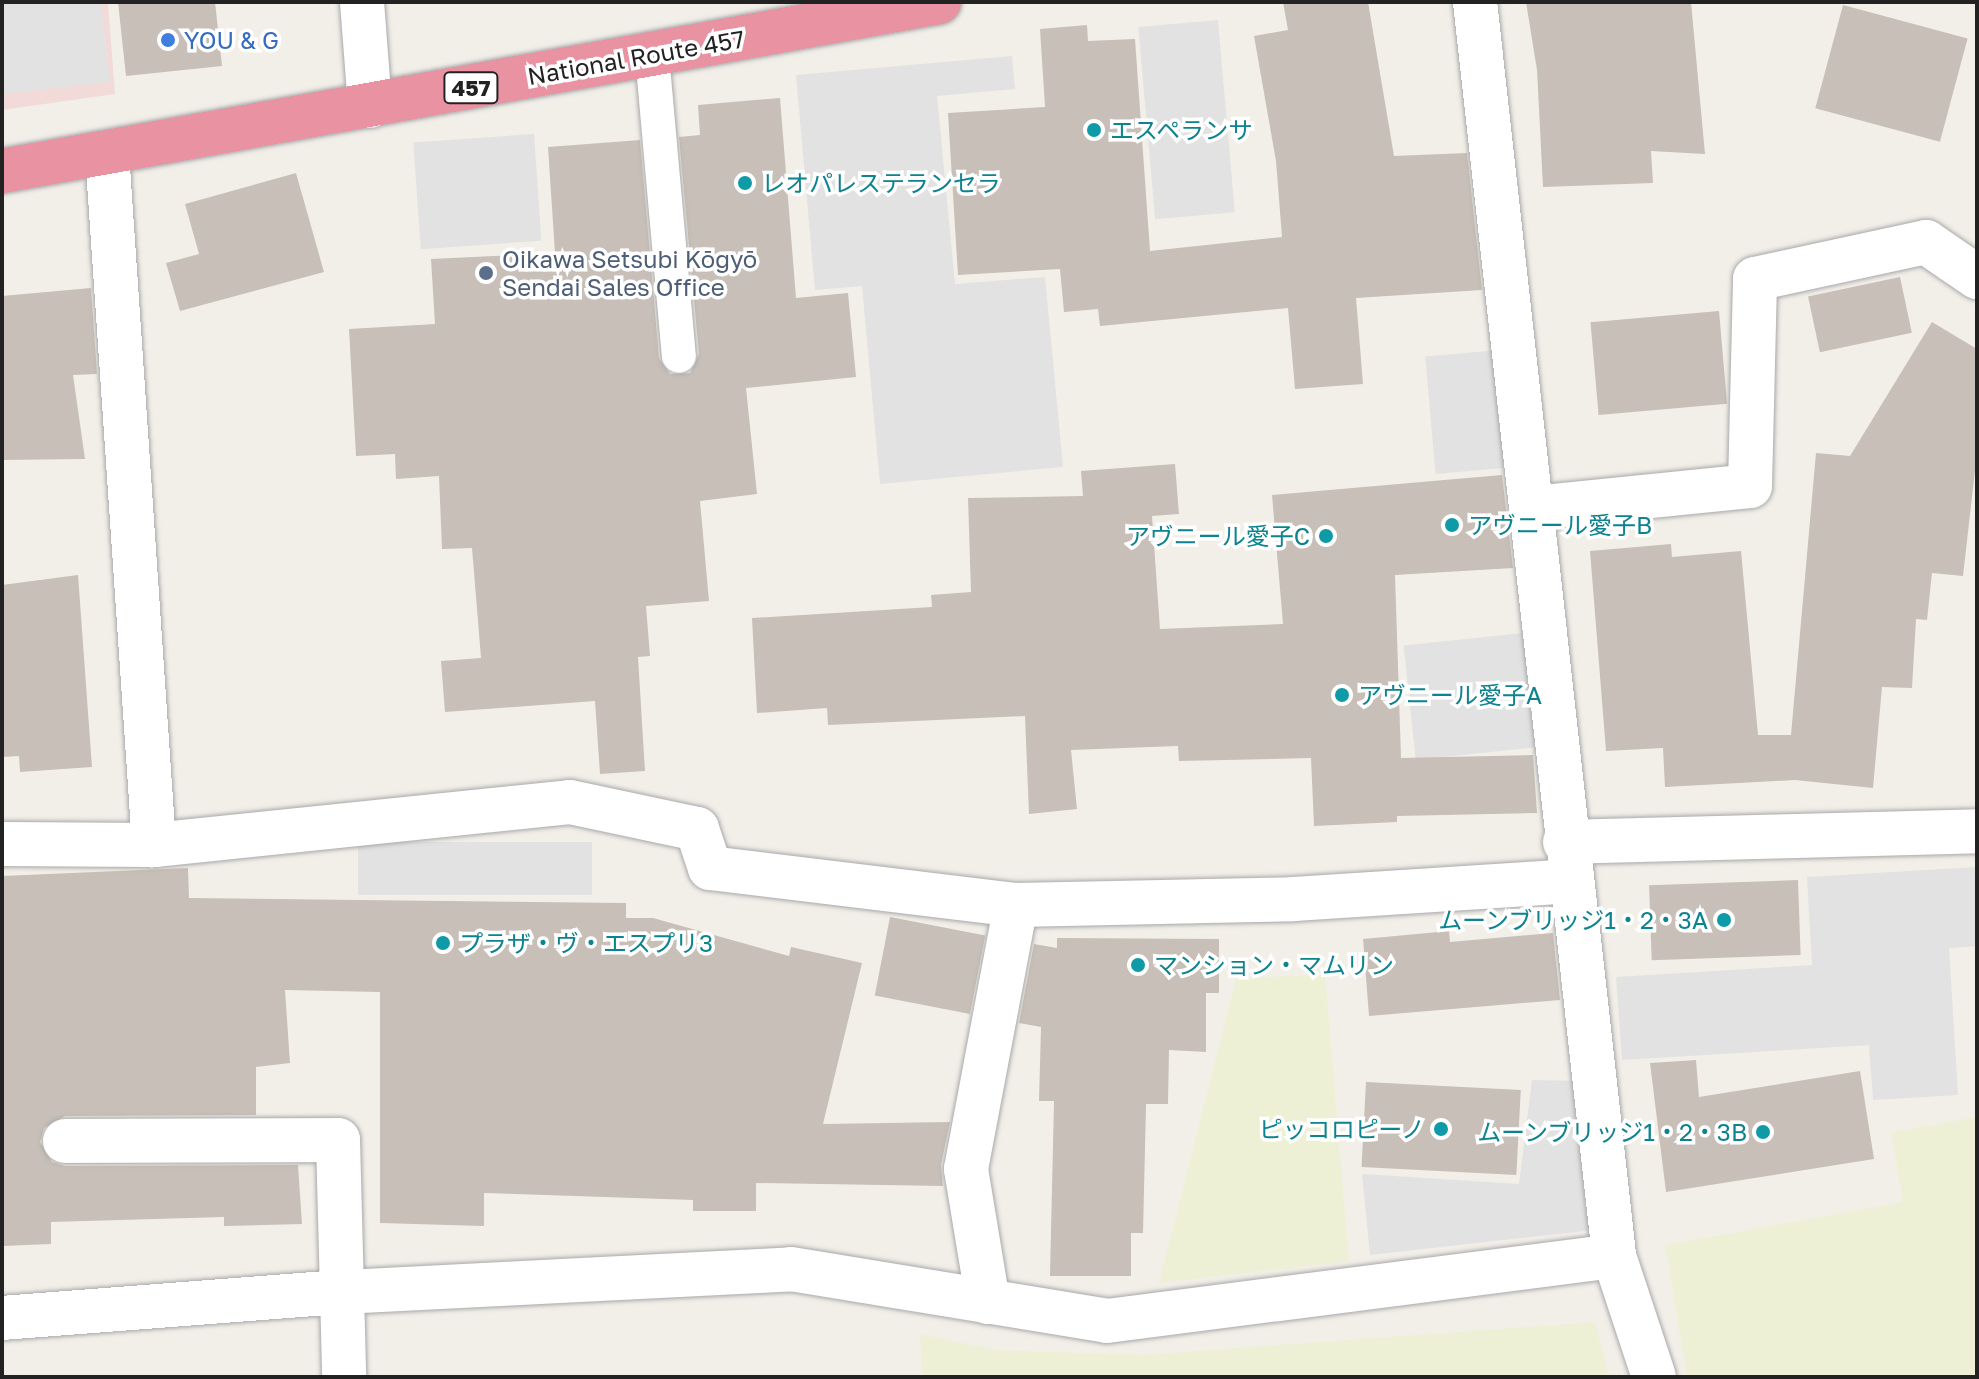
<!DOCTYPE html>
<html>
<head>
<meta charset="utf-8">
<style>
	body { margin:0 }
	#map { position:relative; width:1979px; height:1379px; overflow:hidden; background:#f2efe9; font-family:"Golos Text","Noto Sans JP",sans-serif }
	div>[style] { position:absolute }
	.commercial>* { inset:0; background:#f2dad9 }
	.farmland>* { inset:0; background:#eef0d5 }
	.parking>* { inset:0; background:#e2e2e2; transform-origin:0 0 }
	.building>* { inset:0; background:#c7bfb8; transform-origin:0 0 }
	.roads { filter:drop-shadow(0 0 2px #a9a9a9) drop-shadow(0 0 2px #a9a9a9) }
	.lane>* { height:34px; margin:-17px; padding:0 17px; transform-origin:17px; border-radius:17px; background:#fff }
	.street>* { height:44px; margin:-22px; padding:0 22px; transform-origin:22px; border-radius:22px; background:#fff }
	.highway>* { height:44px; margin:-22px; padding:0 22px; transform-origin:22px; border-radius:22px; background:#e892a2 }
	.dots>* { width:22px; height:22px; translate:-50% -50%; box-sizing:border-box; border:4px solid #fff; border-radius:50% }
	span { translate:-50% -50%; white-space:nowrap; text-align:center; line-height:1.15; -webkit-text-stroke:7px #fff; paint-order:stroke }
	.shield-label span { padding:2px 6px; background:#fff; border:2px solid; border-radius:6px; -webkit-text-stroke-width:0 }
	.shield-label { font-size:22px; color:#222; font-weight:700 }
	.shop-label { font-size:24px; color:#366cbe }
	.left { translate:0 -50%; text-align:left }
	.street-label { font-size:24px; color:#222 }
	.culture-label { font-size:24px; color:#0d838f }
	.right { translate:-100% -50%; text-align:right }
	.service-label { font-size:24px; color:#4e5e75 }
	.frame { position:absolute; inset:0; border:4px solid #222; pointer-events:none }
</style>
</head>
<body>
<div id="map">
	<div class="commercial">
		<div style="clip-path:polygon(2px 2px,108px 2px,115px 94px,2px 110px)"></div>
	</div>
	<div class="farmland">
		<div style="clip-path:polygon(1325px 974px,1349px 1261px,1159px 1283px,1236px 979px)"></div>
		<div style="clip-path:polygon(1977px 1117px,1977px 1377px,1687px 1377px,1665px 1245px,1903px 1202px,1891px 1132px)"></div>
		<div style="clip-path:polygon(1595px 1322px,1609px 1377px,922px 1377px,920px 1334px,996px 1350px,1140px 1355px)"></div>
	</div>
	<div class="parking">
		<div style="clip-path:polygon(2px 2px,101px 2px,110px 82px,2px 94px)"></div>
		<div style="left:1218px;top:20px;width:193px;height:80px;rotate:85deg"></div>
		<div style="clip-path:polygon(1012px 56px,1015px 89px,937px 96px,955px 284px,1045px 277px,1063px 467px,880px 484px,862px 286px,815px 290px,796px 75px)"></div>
		<div style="left:534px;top:134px;width:107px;height:121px;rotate:86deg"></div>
		<div style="left:1499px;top:350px;width:118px;height:74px;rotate:85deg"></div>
		<div style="left:1523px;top:633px;width:115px;height:120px;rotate:84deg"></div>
		<div style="left:358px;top:842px;width:234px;height:53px"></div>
		<div style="clip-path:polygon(1977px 867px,1977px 946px,1949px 948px,1958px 1095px,1873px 1100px,1869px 1045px,1622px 1060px,1616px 977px,1812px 965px,1807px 877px)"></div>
		<div style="clip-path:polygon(1532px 1080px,1577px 1081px,1594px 1230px,1370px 1255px,1362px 1174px,1519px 1184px)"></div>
	</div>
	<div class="building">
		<div style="clip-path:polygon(118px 2px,215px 2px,222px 66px,126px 76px)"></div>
		<div style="clip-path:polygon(1283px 2px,1368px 2px,1394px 156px,1467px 153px,1482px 290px,1356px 298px,1363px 384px,1295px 389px,1288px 308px,1100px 326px,1098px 309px,1064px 312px,1060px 269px,958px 275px,948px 113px,1045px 107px,1040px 29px,1087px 25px,1088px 41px,1135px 39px,1150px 251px,1282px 237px,1276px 161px,1254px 36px,1288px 30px)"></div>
		<div style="clip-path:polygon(1526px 2px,1691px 2px,1705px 154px,1651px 151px,1653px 183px,1543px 187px,1537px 70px)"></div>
		<div style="left:1843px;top:5px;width:129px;height:107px;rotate:15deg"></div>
		<div style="clip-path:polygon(780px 98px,796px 298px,848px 293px,856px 377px,746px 388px,757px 494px,700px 501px,709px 601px,646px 606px,650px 656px,638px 657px,645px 771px,600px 774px,595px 701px,445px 712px,441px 661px,481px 658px,472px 548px,442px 549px,439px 476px,396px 479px,395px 454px,356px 456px,349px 329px,435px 324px,431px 259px,555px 253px,548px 147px,640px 140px,659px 358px,670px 374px,690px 373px,699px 354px,679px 137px,700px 135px,698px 105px)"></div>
		<div style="clip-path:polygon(296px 173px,324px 272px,180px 311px,166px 263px,199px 254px,185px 204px)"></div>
		<div style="left:1900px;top:277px;width:57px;height:94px;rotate:78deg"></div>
		<div style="clip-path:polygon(91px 288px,97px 374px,73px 375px,85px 459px,2px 460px,2px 296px)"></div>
		<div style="left:1719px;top:311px;width:93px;height:129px;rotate:85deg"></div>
		<div style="clip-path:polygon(1932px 322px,1977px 349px,1977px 453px,1963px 576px,1932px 573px,1927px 620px,1916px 619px,1912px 688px,1882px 687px,1873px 788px,1795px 780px,1665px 787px,1663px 748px,1606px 751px,1590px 551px,1671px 544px,1672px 557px,1741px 551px,1758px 735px,1791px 735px,1816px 453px,1850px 456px)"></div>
		<div style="clip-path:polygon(1175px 464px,1179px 514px,1152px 516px,1160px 629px,1283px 624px,1272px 495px,1502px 475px,1513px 568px,1395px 575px,1401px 758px,1533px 755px,1537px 813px,1397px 816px,1397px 822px,1314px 826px,1311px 758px,1179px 761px,1178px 746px,1071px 750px,1077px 809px,1029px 814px,1025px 716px,828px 725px,827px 708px,757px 713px,752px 618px,932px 607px,931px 595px,971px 592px,968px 498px,1083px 496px,1081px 471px)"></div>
		<div style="clip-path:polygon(78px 575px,92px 767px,20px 772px,19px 756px,2px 757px,2px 585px)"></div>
		<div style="clip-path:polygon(188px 868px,189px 898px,626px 903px,626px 918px,653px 918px,789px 956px,791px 947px,862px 963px,823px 1124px,950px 1122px,941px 1165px,943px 1186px,756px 1183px,756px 1211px,693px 1211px,693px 1200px,484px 1193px,484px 1226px,380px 1223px,380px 992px,285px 990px,290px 1063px,256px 1067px,256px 1115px,65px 1116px,44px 1128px,40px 1142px,52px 1162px,65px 1166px,298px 1165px,302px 1224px,224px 1226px,224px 1217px,51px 1222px,51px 1244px,2px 1246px,2px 876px)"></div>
		<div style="left:1798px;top:880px;width:75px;height:149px;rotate:88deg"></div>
		<div style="left:890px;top:917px;width:97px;height:80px;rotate:11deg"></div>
		<div style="clip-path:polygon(1449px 931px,1450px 942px,1553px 933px,1560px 1000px,1369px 1016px,1363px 939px)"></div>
		<div style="clip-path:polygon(1057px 938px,1219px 939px,1219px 993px,1206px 993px,1206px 1052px,1169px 1050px,1168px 1104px,1146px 1104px,1143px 1233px,1131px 1233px,1131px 1276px,1050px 1276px,1054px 1101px,1039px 1101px,1041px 1027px,1019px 1023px,1034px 944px,1057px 948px)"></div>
		<div style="clip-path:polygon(1696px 1060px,1699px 1097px,1860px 1071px,1874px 1159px,1666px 1192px,1650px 1063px)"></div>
		<div style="left:1366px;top:1082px;width:155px;height:85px;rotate:3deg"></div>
	</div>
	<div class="roads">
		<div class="lane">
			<div style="left:652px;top:55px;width:302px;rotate:84.9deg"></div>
		</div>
		<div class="street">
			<div style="left:362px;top:2px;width:104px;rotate:85.6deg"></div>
			<div style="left:1475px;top:2px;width:1262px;rotate:83.67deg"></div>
			<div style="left:1614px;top:1256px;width:127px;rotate:71.7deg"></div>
			<div style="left:107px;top:153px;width:694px;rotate:86.11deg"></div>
			<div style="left:1534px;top:508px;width:217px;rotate:-5.8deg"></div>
			<div style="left:1750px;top:486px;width:207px;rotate:-88.6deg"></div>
			<div style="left:1755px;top:279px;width:175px;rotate:-12.2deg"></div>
			<div style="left:1926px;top:242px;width:62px;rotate:34.5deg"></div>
			<div style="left:1565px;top:842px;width:412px;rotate:-1.5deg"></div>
			<div style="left:2px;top:844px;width:152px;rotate:0.4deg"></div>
			<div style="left:154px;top:845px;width:418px;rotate:-5.9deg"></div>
			<div style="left:570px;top:802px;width:130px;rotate:12deg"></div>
			<div style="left:697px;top:829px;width:41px;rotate:71.6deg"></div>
			<div style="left:710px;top:868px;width:308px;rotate:6.9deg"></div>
			<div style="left:1016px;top:905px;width:278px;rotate:-1.2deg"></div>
			<div style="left:1294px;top:899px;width:276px;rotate:-3.7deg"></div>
			<div style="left:65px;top:1141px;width:273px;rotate:-0.2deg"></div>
			<div style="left:338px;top:1140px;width:237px;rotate:88.5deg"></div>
			<div style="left:988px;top:1302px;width:135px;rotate:-99.4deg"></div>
			<div style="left:966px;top:1169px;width:269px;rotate:-79.3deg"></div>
			<div style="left:2px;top:1318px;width:342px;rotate:-4.4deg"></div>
			<div style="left:343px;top:1292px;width:449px;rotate:-2.9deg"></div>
			<div style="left:791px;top:1269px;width:320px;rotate:9.3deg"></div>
			<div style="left:1107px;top:1321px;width:511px;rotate:-7.31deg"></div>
		</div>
		<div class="highway">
			<div style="left:2px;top:171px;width:952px;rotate:-10.22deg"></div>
		</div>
	</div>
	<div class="dots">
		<div style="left:168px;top:40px;background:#3f7fe0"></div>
		<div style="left:1094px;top:130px;background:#0f9aa8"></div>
		<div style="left:745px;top:183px;background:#0f9aa8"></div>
		<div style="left:486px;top:273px;background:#5c6f8a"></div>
		<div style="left:1452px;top:525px;background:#0f9aa8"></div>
		<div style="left:1326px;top:536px;background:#0f9aa8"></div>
		<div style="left:1342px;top:695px;background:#0f9aa8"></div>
		<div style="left:1724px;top:920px;background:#0f9aa8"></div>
		<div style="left:443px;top:943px;background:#0f9aa8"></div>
		<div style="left:1138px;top:965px;background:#0f9aa8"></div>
		<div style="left:1441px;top:1129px;background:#0f9aa8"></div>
		<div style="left:1763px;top:1132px;background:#0f9aa8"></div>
	</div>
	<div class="shield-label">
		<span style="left:471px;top:88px">457</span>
	</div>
	<div class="shop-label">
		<span class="left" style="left:184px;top:40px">YOU &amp; G</span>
	</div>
	<div class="street-label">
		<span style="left:636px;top:57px;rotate:-10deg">National Route 457</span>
	</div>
	<div class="culture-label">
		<span class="left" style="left:1110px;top:130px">エスペランサ</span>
		<span class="left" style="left:761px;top:183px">レオパレステランセラ</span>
		<span class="left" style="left:1468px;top:525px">アヴニール愛子B</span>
		<span class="right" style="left:1310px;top:536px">アヴニール愛子C</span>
		<span class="left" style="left:1358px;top:695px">アヴニール愛子A</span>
		<span class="right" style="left:1708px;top:920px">ムーンブリッジ1・2・3A</span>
		<span class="left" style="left:459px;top:943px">プラザ・ヴ・エスプリ3</span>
		<span class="left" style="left:1154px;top:965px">マンション・マムリン</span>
		<span class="right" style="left:1425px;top:1129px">ピッコロピーノ</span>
		<span class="right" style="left:1747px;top:1132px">ムーンブリッジ1・2・3B</span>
	</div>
	<div class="service-label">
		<span class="left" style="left:502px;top:273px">Oikawa Setsubi Kōgyō<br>Sendai Sales Office</span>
	</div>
	<div class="frame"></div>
</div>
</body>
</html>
